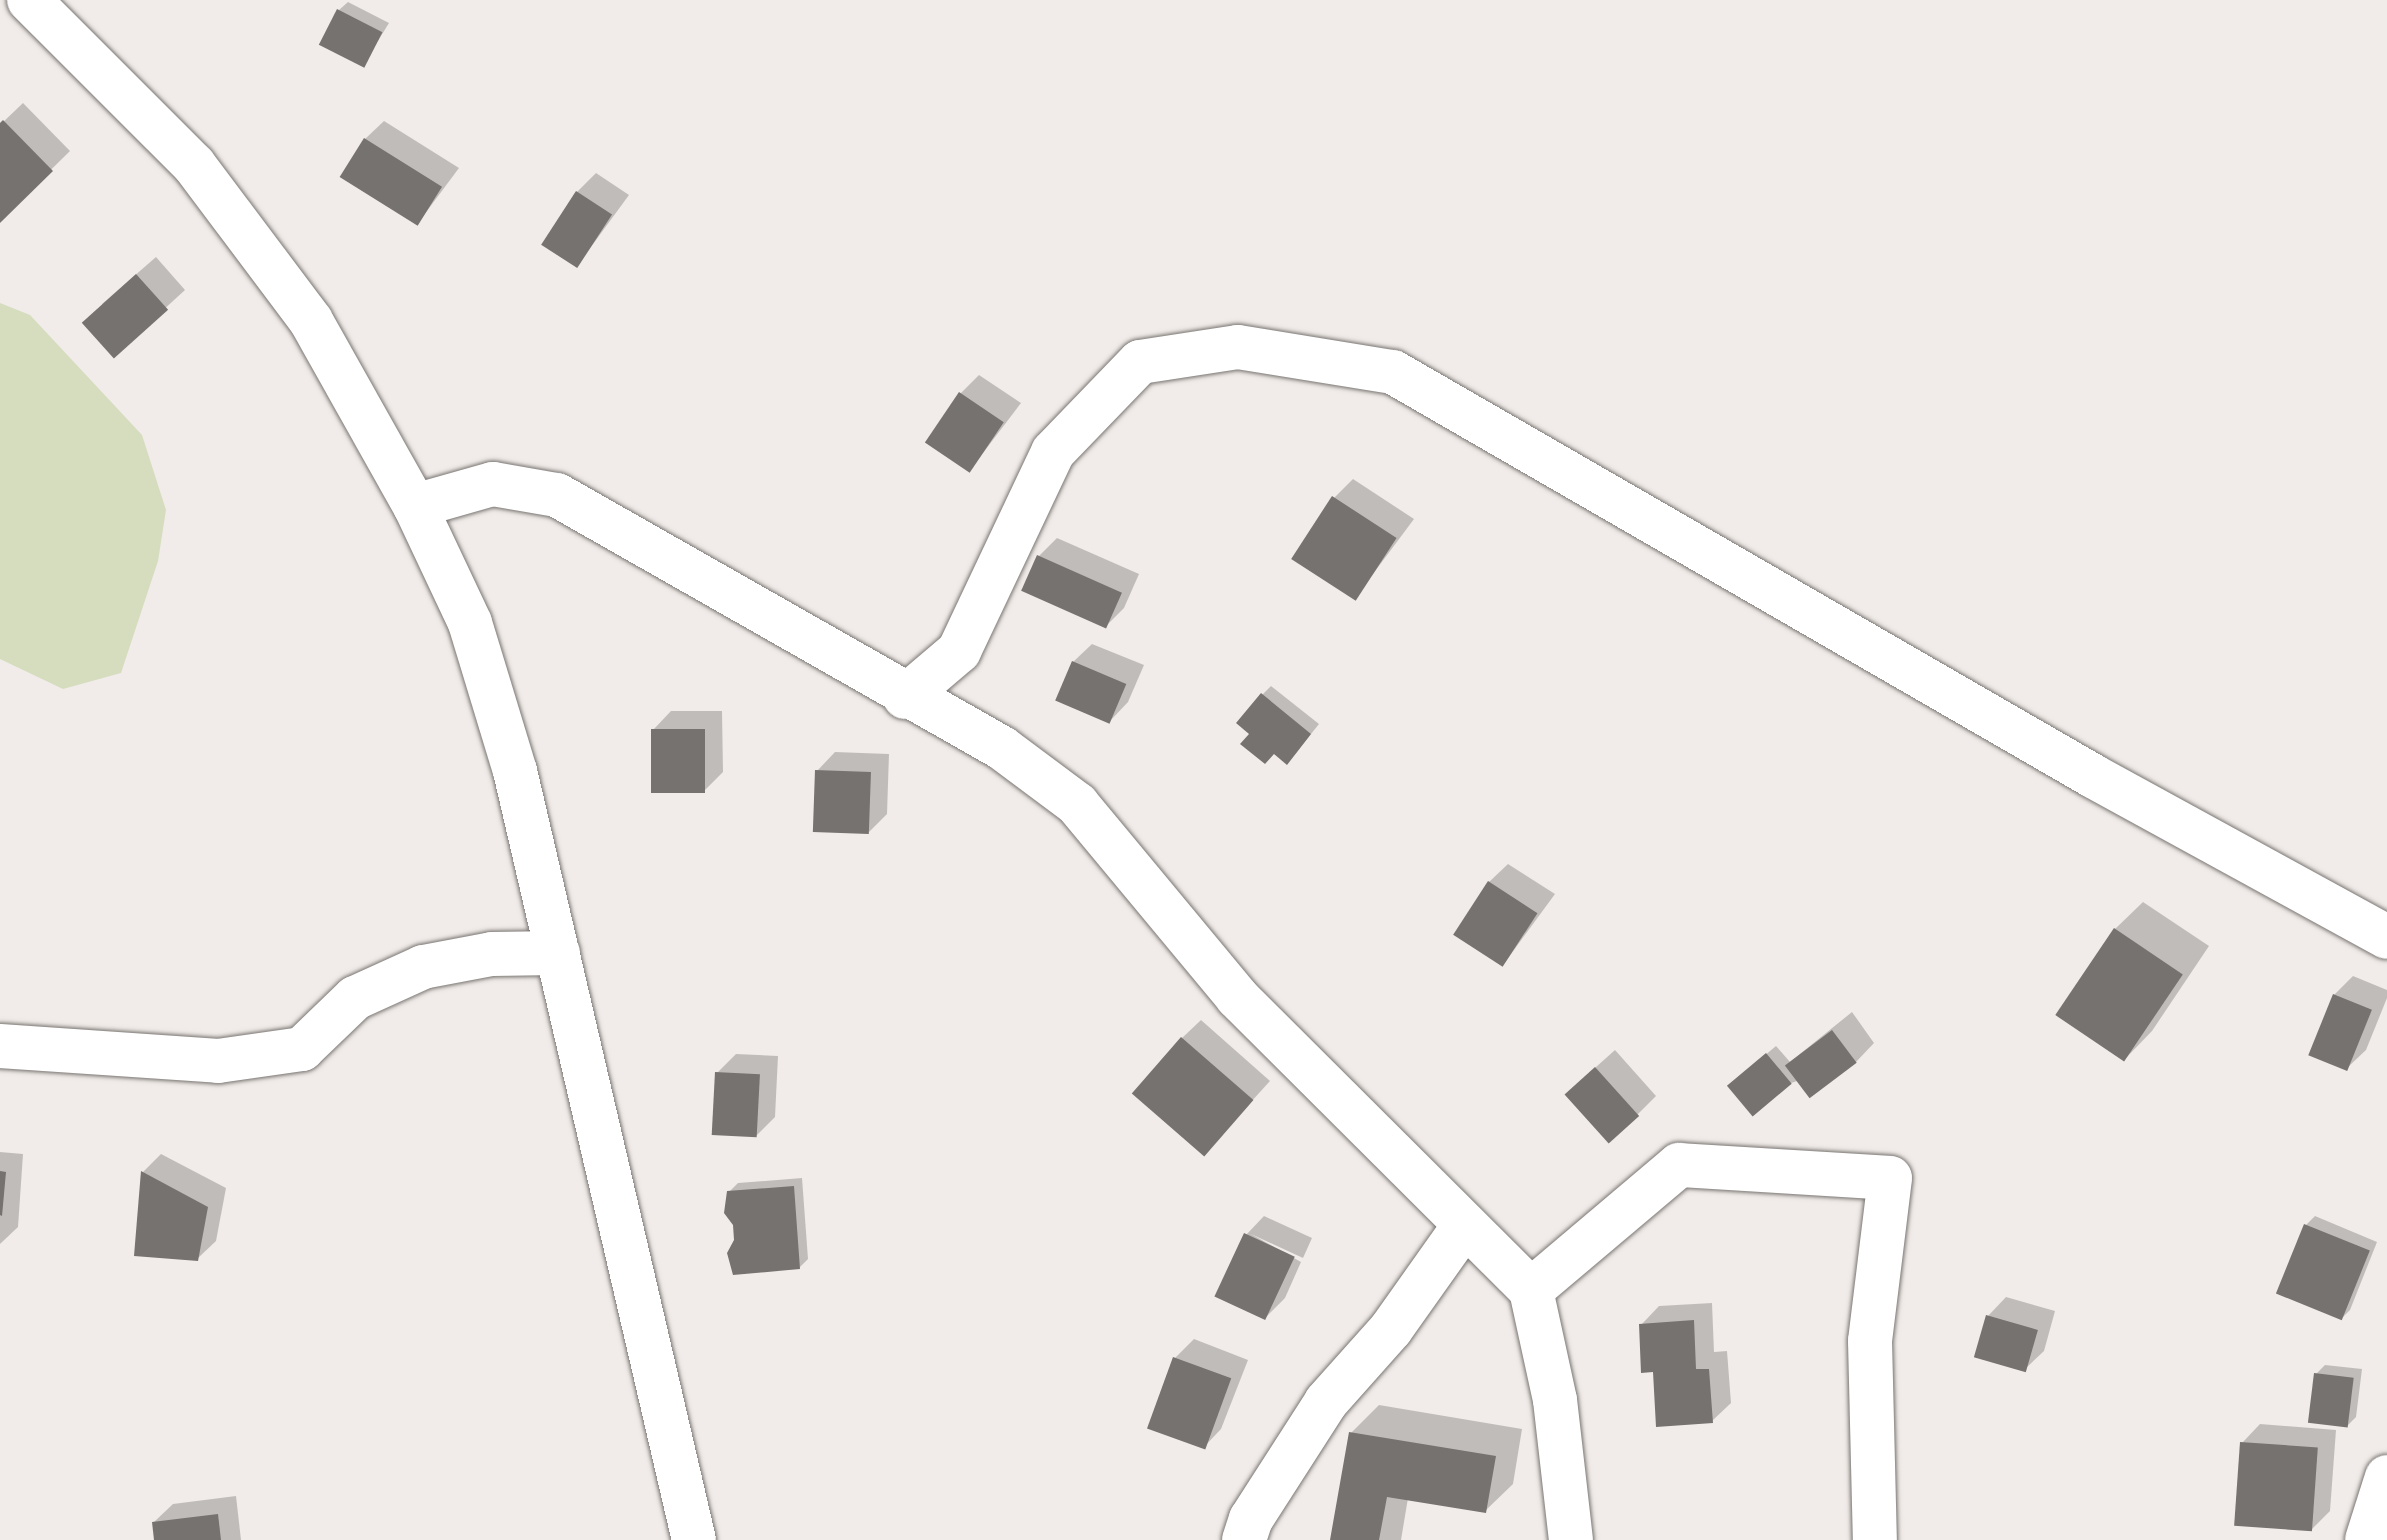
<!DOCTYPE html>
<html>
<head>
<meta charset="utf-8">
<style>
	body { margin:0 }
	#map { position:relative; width:2387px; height:1540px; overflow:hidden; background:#f1ece9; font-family:"DM Sans",sans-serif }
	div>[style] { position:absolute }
	.green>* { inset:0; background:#d5ddbe }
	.shadow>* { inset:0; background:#0003 }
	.building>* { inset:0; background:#76726f; transform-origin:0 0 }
	.roads { filter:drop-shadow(0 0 2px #797572) drop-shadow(0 0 2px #797572) }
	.minor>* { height:44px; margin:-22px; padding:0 22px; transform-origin:22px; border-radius:22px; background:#fff }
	span { translate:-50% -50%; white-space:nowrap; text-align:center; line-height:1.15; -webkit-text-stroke:6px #fffaf6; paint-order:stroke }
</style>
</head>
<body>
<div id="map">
	<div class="green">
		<div style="clip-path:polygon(0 303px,30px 315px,142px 435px,166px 510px,158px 561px,121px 673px,63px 689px,0 659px)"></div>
	</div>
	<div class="shadow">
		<div style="clip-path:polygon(348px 2px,389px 23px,363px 65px,339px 10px)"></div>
		<div style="clip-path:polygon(23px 103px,70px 151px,0 220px,0 125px)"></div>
		<div style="clip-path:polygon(384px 121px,459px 168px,418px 223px,365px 139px)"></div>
		<div style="clip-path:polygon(596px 173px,629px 195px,577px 266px,577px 192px)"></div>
		<div style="clip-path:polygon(156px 257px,185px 290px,113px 356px,102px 304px)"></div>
		<div style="clip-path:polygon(979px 375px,1021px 403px,970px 470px,960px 394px)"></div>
		<div style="clip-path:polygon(1353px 479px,1414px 519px,1355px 598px,1334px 498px)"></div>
		<div style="clip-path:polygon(1057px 538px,1139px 574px,1124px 608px,1106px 626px,1038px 557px)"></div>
		<div style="clip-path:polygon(1092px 644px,1144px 665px,1128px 702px,1110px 721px,1073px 662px)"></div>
		<div style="clip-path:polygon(1271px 686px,1319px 724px,1295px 754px,1275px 752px,1251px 734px,1262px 695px)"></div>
		<div style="clip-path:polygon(671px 711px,722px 711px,723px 772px,704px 791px,653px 730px)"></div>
		<div style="clip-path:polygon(835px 752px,889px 754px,887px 814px,869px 832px,817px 771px)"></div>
		<div style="clip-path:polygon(1508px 864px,1555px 894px,1503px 965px,1489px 882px)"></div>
		<div style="clip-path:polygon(2143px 902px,2209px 946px,2152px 1031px,2125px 1059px,2115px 929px)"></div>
		<div style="clip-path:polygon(2353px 976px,2387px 990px,2387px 998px,2366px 1050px,2347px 1068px,2334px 995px)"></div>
		<div style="clip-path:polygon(1852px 1012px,1874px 1043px,1856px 1062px,1791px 1083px,1739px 1077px,1776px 1046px,1790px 1062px)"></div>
		<div style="clip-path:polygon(1201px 1020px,1270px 1081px,1221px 1135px,1182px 1038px)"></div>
		<div style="clip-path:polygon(1615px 1050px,1656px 1096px,1637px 1115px,1586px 1076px)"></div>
		<div style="clip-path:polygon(736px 1054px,778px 1056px,775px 1117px,756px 1136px,717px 1073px)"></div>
		<div style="clip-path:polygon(0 1152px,23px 1154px,18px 1227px,0 1244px)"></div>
		<div style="clip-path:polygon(161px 1154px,226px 1188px,216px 1241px,197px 1259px,143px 1172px)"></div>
		<div style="clip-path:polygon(802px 1178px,808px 1259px,799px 1268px,736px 1241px,729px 1192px,738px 1183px)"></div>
		<div style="clip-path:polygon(1264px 1216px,1312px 1238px,1303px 1258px,1251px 1234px,1301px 1262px,1285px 1298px,1266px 1317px,1246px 1235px)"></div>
		<div style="clip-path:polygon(2315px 1216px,2377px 1242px,2350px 1310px,2341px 1319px,2306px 1225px)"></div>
		<div style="clip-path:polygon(2006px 1297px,2055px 1311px,2044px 1351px,2025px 1369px,1988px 1316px)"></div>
		<div style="clip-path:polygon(1712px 1303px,1714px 1352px,1727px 1351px,1731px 1403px,1712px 1421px,1654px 1370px,1641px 1325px,1659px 1306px)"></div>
		<div style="clip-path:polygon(1194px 1339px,1248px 1360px,1221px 1429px,1203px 1448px,1175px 1358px)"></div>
		<div style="clip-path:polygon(2325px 1365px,2362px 1369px,2356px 1417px,2347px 1426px,2316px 1374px)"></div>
		<div style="clip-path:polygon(1379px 1405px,1522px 1429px,1513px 1484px,1485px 1511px,1408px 1498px,1401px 1540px,1332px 1540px,1351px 1433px)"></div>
		<div style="clip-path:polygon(2260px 1424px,2336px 1430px,2330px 1511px,2311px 1530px,2242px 1443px)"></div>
		<div style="clip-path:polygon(236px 1496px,241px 1540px,156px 1540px,154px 1522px,173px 1504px)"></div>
	</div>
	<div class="building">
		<div style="left:337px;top:9px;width:51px;height:40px;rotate:27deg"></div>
		<div style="clip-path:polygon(3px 120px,53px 171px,0 223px,0 123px)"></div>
		<div style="left:364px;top:138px;width:92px;height:46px;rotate:32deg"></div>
		<div style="left:576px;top:191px;width:43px;height:64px;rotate:33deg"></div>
		<div style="left:136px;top:274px;width:48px;height:73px;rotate:48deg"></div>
		<div style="left:959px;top:392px;width:54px;height:61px;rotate:34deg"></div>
		<div style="left:1332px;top:496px;width:77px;height:75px;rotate:33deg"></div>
		<div style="left:1037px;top:555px;width:93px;height:39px;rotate:24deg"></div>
		<div style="left:1072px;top:661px;width:59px;height:43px;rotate:23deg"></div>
		<div style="clip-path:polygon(1261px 693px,1311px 734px,1287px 765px,1274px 754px,1265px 764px,1240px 744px,1249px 734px,1236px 723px)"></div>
		<div style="left:651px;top:729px;width:54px;height:64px"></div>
		<div style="left:815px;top:770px;width:56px;height:62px;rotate:2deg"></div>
		<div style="left:1488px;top:881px;width:59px;height:64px;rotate:33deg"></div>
		<div style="left:2114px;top:928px;width:83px;height:105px;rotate:34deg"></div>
		<div style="left:2333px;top:994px;width:42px;height:66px;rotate:22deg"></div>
		<div style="left:1832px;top:1030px;width:41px;height:59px;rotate:53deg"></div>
		<div style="left:1181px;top:1037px;width:96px;height:75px;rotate:41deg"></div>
		<div style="left:1766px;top:1053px;width:40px;height:51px;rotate:50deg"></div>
		<div style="left:1595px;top:1067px;width:66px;height:41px;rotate:48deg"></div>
		<div style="left:715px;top:1072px;width:45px;height:63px;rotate:3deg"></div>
		<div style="clip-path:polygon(0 1171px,6px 1172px,2px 1216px,0 1215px)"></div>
		<div style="clip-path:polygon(141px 1171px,208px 1207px,198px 1261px,134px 1256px)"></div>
		<div style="clip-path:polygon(794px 1186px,800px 1269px,733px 1275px,727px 1253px,734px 1240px,733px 1225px,724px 1213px,727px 1191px)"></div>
		<div style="left:2304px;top:1224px;width:71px;height:75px;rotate:22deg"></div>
		<div style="left:1244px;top:1233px;width:56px;height:70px;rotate:25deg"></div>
		<div style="left:1986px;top:1315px;width:54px;height:44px;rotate:16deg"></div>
		<div style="clip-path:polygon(1694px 1320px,1696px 1369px,1709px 1369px,1713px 1423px,1656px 1427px,1653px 1372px,1641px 1373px,1639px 1324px)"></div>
		<div style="left:1173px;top:1357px;width:62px;height:76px;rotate:20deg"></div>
		<div style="left:2314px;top:1373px;width:40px;height:50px;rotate:7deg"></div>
		<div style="clip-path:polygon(1349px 1432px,1496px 1456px,1486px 1513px,1387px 1497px,1379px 1540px,1330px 1540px)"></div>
		<div style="left:2240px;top:1442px;width:78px;height:84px;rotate:4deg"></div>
		<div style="clip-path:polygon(218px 1514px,221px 1540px,154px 1540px,152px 1522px)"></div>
	</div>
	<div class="roads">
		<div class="minor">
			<div style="left:29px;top:0;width:233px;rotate:45deg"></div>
			<div style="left:194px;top:165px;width:195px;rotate:53.1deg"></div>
			<div style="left:311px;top:321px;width:212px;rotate:60.7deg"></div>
			<div style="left:415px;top:506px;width:129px;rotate:64.8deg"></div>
			<div style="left:470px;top:623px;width:155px;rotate:73.1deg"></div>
			<div style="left:515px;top:771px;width:790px;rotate:76.9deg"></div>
			<div style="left:415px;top:506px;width:81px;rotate:-15.8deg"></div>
			<div style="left:493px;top:484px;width:65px;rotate:9.8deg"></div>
			<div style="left:557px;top:495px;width:512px;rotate:29.62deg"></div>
			<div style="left:1002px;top:748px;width:94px;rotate:36.7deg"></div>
			<div style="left:1077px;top:804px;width:251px;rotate:50.3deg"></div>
			<div style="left:1237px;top:997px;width:415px;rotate:44.9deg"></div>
			<div style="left:1531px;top:1290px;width:113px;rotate:77.7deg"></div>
			<div style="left:1555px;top:1400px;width:141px;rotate:83.5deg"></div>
			<div style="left:905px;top:697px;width:71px;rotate:-40.4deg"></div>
			<div style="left:959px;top:651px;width:220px;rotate:-64.7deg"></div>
			<div style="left:1053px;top:452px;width:125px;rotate:-46deg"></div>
			<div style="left:1140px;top:362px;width:99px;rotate:-8.7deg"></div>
			<div style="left:1238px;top:347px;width:157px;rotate:9.2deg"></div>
			<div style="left:1393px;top:372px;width:808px;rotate:29.99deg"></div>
			<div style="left:2093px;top:776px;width:335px;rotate:28.7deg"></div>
			<div style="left:0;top:1046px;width:219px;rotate:3.9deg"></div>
			<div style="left:218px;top:1061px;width:85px;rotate:-8.1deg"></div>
			<div style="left:302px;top:1049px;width:74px;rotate:-43.9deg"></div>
			<div style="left:355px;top:998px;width:75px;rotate:-24.5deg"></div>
			<div style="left:423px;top:967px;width:70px;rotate:-10.7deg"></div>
			<div style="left:492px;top:954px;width:66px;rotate:-0.9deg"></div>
			<div style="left:1531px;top:1290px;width:194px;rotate:-40.2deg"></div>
			<div style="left:1679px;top:1165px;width:211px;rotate:3.5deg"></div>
			<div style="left:1890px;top:1178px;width:164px;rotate:97deg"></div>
			<div style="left:1870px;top:1341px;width:199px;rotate:88.6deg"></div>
			<div style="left:1244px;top:1540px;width:22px;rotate:-72deg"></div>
			<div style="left:1251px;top:1519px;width:139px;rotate:-57.3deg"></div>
			<div style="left:1326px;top:1402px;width:98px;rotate:-48.3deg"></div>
			<div style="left:1391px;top:1329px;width:126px;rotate:-54.7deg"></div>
			<div style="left:2367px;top:1540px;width:66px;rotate:-72.4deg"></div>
		</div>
	</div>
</div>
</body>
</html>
